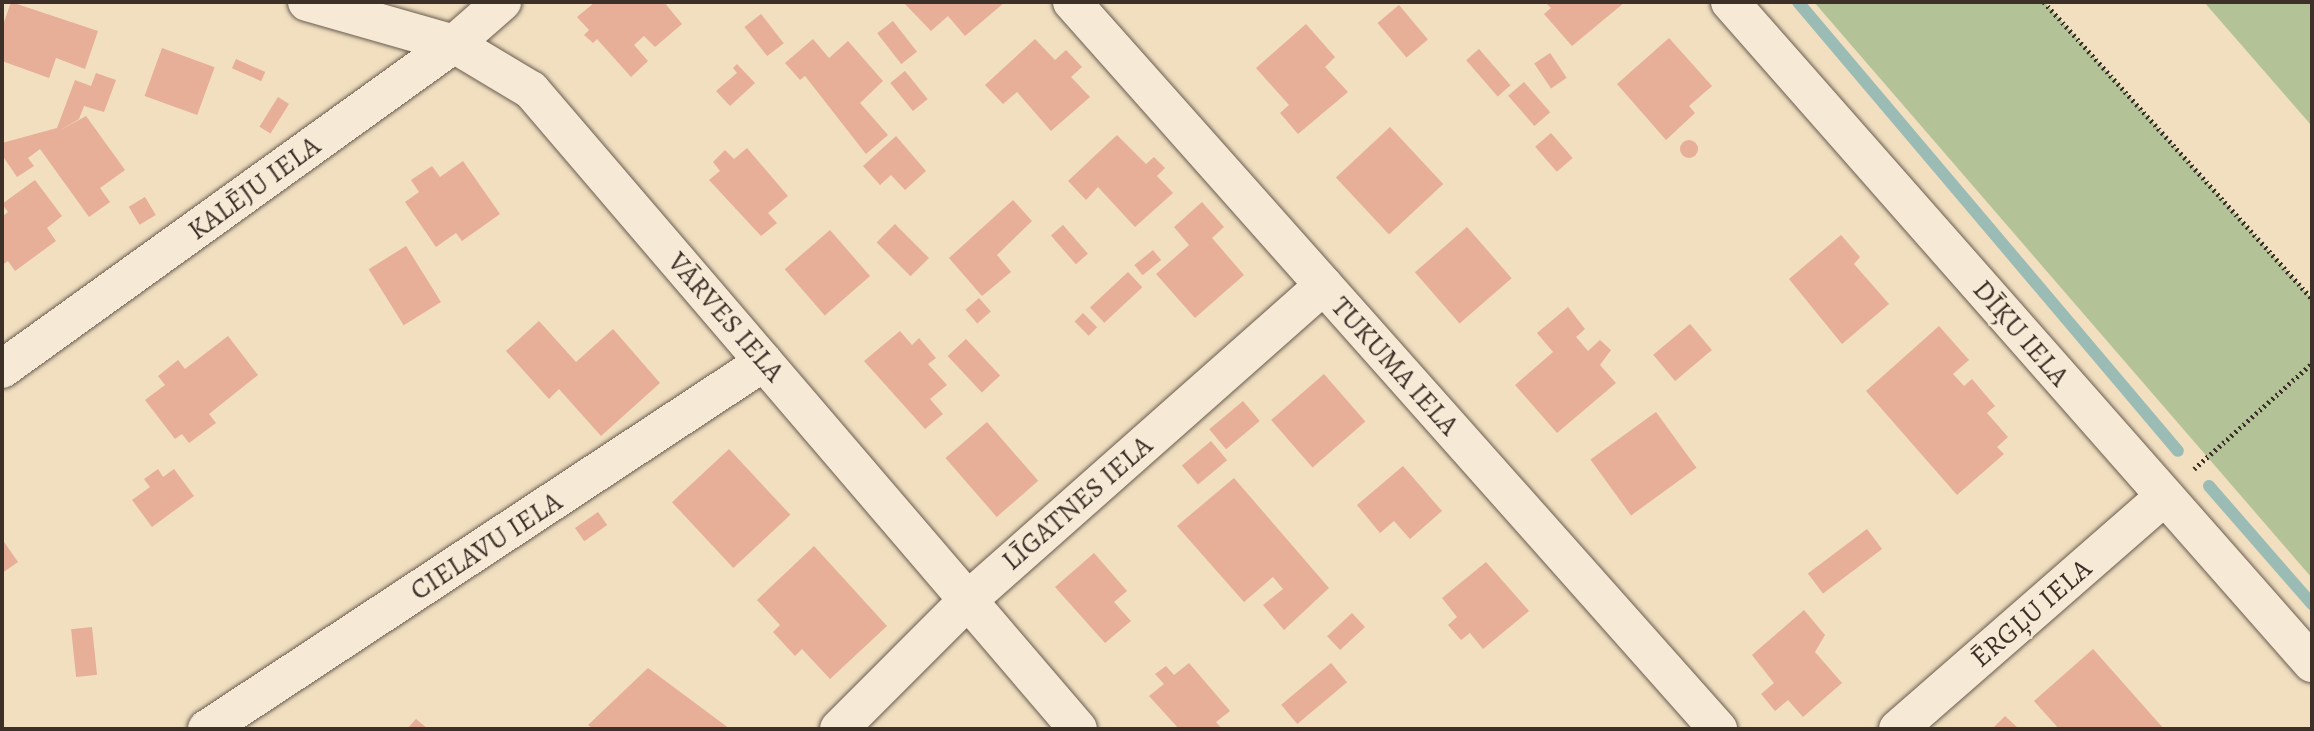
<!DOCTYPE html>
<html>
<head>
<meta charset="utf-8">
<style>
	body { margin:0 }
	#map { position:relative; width:2314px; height:731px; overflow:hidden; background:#f1dfc0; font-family:Alegreya,serif }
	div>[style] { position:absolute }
	.green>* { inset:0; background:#b3c397 }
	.stream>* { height:12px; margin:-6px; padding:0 6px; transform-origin:6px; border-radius:6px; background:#9bbcb5 }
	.building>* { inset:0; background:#e7ae98; transform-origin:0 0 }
	.round { border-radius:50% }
	.path>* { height:4.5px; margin-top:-2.25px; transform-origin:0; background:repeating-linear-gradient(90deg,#3c3029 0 2px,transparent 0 5.5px) }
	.roads { filter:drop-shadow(0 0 2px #695c4f) drop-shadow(0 0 2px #695c4f) }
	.minor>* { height:38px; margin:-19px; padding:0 19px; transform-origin:19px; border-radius:19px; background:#f6ead6 }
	span { translate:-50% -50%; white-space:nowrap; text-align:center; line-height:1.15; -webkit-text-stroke:5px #f6ead6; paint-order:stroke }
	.street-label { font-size:28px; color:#3c3029 }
	.frame { position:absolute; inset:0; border:4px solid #3c3029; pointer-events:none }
</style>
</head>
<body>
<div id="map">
	<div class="green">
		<div style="clip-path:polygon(1814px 2px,2044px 2px,2312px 299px,2312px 578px)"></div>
		<div style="clip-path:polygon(2204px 2px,2312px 2px,2312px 126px)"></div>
	</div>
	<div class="stream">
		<div style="left:1798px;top:2px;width:588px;rotate:49.76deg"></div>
		<div style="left:2209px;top:486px;width:157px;rotate:48.9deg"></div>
	</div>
	<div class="building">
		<div style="clip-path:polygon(11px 2px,98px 31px,85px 69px,56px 58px,49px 78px,2px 61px,2px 28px)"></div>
		<div style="clip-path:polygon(595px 2px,664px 2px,682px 24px,655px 47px,644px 36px,634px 45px,648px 61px,631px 77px,597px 39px,593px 43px,584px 35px,589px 30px,577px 17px)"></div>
		<div style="clip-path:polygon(903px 2px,1005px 2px,965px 36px,948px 16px,931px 31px)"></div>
		<div style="clip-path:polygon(1545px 2px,1625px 2px,1572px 46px,1544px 14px,1551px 8px)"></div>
		<div style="left:1399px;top:5px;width:45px;height:28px;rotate:50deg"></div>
		<div style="left:761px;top:14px;width:37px;height:21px;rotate:52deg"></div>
		<div style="left:893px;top:21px;width:39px;height:20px;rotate:52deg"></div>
		<div style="clip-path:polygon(1306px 24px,1335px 57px,1325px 67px,1348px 92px,1298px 134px,1280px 113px,1289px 105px,1256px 68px)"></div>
		<div style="clip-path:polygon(1669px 38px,1712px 86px,1689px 106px,1695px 113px,1666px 140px,1617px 84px)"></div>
		<div style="clip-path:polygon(813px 39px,829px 58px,848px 41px,883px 81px,860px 103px,888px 135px,866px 154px,805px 76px,800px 80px,785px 63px)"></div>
		<div style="clip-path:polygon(1035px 39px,1055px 60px,1066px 50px,1082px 67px,1071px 77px,1090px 97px,1051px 131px,1017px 92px,1003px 104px,985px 85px)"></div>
		<div style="left:162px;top:48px;width:56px;height:51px;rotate:20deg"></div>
		<div style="left:1479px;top:49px;width:48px;height:17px;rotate:49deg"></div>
		<div style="left:1550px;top:53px;width:30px;height:19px;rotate:56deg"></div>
		<div style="left:236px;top:59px;width:32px;height:10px;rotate:24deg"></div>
		<div style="clip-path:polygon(737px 64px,755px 83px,730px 106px,716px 91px,737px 73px,733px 68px)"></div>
		<div style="left:905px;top:71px;width:36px;height:19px;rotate:51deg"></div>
		<div style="clip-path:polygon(96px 73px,116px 80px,104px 112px,84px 106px,79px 119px,59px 131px,86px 116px,125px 170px,100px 188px,110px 202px,89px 217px,40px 149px,28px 158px,34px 166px,17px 177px,2px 155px,2px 143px,57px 128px,75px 80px,91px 86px)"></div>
		<div style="left:1524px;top:82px;width:40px;height:21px;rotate:49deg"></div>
		<div style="left:278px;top:97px;width:13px;height:35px;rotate:32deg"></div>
		<div style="left:1390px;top:127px;width:78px;height:74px;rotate:47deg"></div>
		<div style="left:1551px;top:133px;width:33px;height:21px;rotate:49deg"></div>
		<div style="clip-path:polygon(1117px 135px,1146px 164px,1154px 157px,1165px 168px,1157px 176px,1173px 193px,1135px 227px,1098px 187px,1086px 200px,1068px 181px)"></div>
		<div style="clip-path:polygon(896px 136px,926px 171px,905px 190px,891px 175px,880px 185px,863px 166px)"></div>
		<div class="round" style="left:1680px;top:140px;width:18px;height:18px"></div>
		<div style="clip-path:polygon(747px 148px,788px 196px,768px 213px,777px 223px,761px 236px,709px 180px,720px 171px,713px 162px,725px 150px,734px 159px)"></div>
		<div style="clip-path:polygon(463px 161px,500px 214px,462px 241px,456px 233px,436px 247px,405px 202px,419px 192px,411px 180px,432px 166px,440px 177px)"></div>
		<div style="clip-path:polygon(35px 180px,62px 216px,47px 228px,56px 241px,15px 271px,8px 261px,2px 265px,2px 217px,8px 212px,2px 204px)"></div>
		<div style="left:145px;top:197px;width:21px;height:19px;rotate:59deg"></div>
		<div style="clip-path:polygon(1013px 200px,1032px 221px,997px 255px,1011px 272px,982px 296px,949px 258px)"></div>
		<div style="clip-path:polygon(1202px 202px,1224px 227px,1212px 238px,1244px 275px,1195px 318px,1156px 274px,1189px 245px,1174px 227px)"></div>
		<div style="left:895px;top:224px;width:48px;height:26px;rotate:45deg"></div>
		<div style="left:1063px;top:225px;width:38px;height:16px;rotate:49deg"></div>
		<div style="left:1467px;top:227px;width:68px;height:69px;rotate:49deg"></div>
		<div style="left:830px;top:230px;width:61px;height:60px;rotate:49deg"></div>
		<div style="clip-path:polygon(1841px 235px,1860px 257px,1854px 264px,1889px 304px,1842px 344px,1789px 279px)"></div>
		<div style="left:406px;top:246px;width:66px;height:44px;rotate:58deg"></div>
		<div style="left:1153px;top:250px;width:13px;height:24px;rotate:51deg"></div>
		<div style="left:1128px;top:272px;width:21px;height:52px;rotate:47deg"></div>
		<div style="left:979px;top:298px;width:18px;height:18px;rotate:49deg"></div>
		<div style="clip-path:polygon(1568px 307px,1585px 329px,1576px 337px,1588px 351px,1600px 340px,1611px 350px,1600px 365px,1616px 383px,1557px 433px,1515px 385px,1553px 352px,1537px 333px)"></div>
		<div style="left:1083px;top:313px;width:20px;height:12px;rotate:45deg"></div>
		<div style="clip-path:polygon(539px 321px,576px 362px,613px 329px,660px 383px,601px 436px,559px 389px,549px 399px,506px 351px)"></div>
		<div style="left:1690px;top:324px;width:34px;height:48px;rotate:50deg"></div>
		<div style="clip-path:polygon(1939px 326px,1969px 360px,1953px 374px,1964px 386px,1972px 379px,1995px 406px,1987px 413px,2008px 437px,1997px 447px,2004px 454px,1957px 495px,1866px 391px)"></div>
		<div style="clip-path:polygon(900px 331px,912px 345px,919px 338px,936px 358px,928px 364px,947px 385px,930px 399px,943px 414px,925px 429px,864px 361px)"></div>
		<div style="clip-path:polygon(228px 336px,258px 375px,209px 414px,216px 423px,189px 443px,182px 434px,175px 439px,145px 400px,165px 385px,158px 376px,178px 360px,185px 369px)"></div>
		<div style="left:966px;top:339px;width:50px;height:25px;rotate:47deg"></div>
		<div style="left:1324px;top:374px;width:63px;height:70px;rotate:49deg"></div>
		<div style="left:1243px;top:401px;width:26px;height:44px;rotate:50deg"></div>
		<div style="left:1656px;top:412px;width:69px;height:81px;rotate:54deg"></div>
		<div style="left:987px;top:422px;width:78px;height:55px;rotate:49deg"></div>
		<div style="left:1211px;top:441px;width:25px;height:38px;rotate:50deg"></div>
		<div style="left:729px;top:449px;width:90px;height:78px;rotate:47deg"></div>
		<div style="clip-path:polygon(1403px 466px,1442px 511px,1410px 539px,1394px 521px,1380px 533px,1357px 505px)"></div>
		<div style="clip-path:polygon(158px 469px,163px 477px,174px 469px,194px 496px,152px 527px,132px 500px,150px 487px,144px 479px)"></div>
		<div style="clip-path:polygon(1234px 478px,1329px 588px,1284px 630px,1263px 605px,1283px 589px,1273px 577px,1244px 602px,1177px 526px)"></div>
		<div style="left:598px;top:512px;width:16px;height:28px;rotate:55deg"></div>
		<div style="left:1867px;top:529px;width:25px;height:74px;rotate:53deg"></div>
		<div style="clip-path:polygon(2px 539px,18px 562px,2px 573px)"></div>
		<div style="clip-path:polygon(814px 546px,887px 626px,830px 679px,802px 649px,795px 656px,773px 632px,780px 625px,757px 600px)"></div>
		<div style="clip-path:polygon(1094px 553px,1127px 591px,1114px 602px,1131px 621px,1105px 643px,1055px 587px)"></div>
		<div style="clip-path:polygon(1486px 562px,1529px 611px,1483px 649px,1470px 633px,1461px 640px,1448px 625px,1457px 617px,1442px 598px)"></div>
		<div style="clip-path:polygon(1804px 610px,1825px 635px,1815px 652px,1842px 683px,1803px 717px,1788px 700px,1775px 711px,1761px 694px,1774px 683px,1752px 655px)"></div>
		<div style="left:1352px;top:613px;width:19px;height:34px;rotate:47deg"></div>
		<div style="left:92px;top:627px;width:48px;height:21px;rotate:84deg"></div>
		<div style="clip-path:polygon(2093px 649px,2164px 729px,2059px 729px,2034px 701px)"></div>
		<div style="clip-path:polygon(1189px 663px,1230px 711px,1216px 722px,1222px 729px,1179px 729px,1149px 696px,1164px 684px,1155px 674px,1166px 666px,1174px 675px)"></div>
		<div style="left:1331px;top:663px;width:25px;height:65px;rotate:50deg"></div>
		<div style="clip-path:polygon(648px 668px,730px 729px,593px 729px,588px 725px)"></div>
		<div style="clip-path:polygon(2005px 716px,2019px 729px,1992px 729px)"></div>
		<div style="clip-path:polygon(416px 719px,428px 729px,407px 729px)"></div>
	</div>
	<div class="path">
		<div style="left:2044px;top:2px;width:400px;rotate:47.9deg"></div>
		<div style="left:2194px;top:469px;width:159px;rotate:-41.9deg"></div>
	</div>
	<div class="roads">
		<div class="minor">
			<div style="left:307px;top:2px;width:153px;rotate:15.9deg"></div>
			<div style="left:454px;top:44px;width:90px;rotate:30.9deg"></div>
			<div style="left:531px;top:90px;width:841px;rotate:49.44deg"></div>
			<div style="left:1072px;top:2px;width:973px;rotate:48.38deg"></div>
			<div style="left:1730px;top:2px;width:881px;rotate:48.64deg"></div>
			<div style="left:2px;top:369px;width:557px;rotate:-35.72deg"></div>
			<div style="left:454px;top:44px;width:64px;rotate:-41.2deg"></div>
			<div style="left:207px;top:729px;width:667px;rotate:-33.38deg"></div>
			<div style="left:839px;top:729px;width:182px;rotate:-45deg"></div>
			<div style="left:968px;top:600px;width:475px;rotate:-41.5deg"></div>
			<div style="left:1898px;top:729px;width:354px;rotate:-41.1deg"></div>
		</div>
	</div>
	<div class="street-label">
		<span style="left:254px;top:188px;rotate:-36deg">KALĒJU IELA</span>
		<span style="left:726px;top:317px;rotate:49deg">VĀRVES IELA</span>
		<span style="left:2021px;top:333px;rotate:49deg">DĪĶU IELA</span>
		<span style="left:1395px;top:366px;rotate:48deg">TUKUMA IELA</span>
		<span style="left:1077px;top:503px;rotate:-41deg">LĪGATNES IELA</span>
		<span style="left:486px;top:546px;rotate:-33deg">CIELAVU IELA</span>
		<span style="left:2031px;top:613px;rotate:-41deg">ĒRGĻU IELA</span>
	</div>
	<div class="frame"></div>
</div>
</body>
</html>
